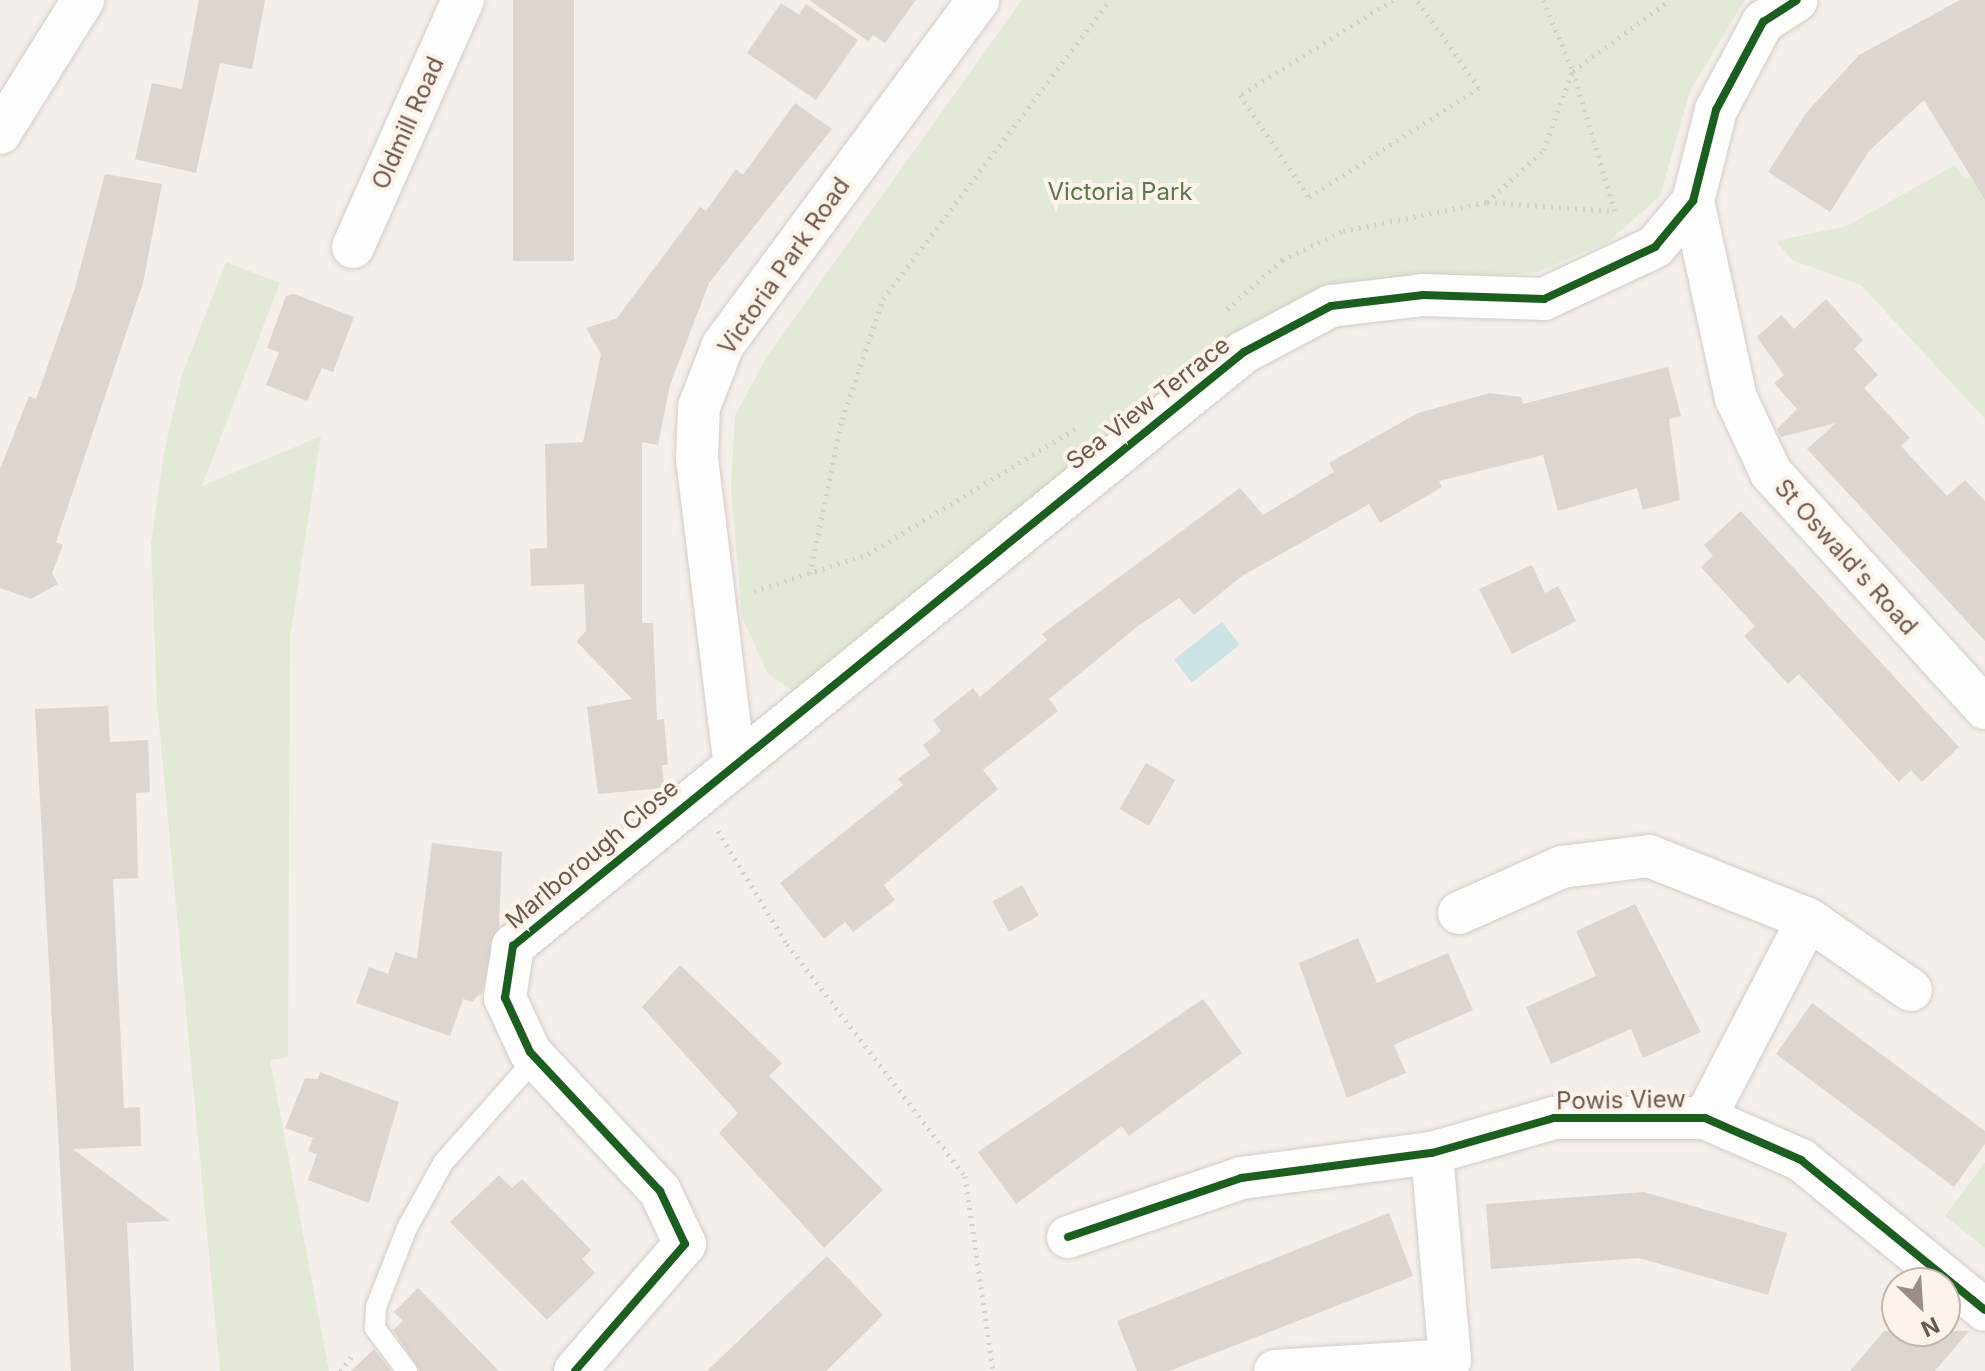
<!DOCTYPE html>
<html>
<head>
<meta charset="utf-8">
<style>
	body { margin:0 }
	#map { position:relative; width:1985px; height:1371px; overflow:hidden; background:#f4efea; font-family:Inter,sans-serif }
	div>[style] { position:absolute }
	.green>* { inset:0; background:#e2e9d6 }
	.water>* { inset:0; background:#cde2e3; transform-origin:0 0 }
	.building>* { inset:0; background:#ddd5d0; transform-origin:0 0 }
	.path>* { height:5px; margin-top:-2.5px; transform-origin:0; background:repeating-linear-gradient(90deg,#d5cfcb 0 2px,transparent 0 8px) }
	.roads { filter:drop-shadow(0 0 2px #d3ccc8) drop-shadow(0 0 2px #d3ccc8) }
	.service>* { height:20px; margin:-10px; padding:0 10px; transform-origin:10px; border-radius:10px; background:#fdfdfc }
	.minor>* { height:42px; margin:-21px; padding:0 21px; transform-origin:21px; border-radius:21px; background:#fdfdfc }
	.cycleway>* { height:8px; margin:-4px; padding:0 4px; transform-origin:4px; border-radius:4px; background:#1b5e20 }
	span { translate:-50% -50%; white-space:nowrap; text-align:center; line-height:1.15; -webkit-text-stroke:8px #fcf4ea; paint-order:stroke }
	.street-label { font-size:24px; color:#6e574e }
	.park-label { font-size:24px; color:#5b784a }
	.north { position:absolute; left:1881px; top:1267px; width:80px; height:80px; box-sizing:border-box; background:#fcf4ea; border:2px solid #c3b5ac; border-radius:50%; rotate:155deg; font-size:22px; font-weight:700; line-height:32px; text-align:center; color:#6e574e }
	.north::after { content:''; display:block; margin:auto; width:28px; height:36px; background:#9d8c85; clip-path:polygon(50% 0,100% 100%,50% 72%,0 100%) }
</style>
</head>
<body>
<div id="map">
	<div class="green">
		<div style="clip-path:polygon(1022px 0,1745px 0,1690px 91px,1660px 196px,1608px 242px,1537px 272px,1333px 290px,796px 692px,768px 674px,742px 617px,731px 488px,735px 416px,766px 358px)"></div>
		<div style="clip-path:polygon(1955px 165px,1965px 179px,1985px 170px,1985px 419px,1861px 285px,1792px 260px,1776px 241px,1847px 226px)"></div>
		<div style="clip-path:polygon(226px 262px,280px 283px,202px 486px,321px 436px,290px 637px,288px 1057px,270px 1060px,329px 1371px,220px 1371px,157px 703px,151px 544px,164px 453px,182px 375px)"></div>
		<div style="clip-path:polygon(1985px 1162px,1985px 1248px,1945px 1216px)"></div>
	</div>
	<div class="water">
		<div style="left:1222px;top:622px;width:29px;height:61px;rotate:52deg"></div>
	</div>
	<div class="building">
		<div style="clip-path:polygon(199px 0,265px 0,252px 69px,220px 63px,196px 173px,135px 159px,152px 83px,182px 89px)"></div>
		<div style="left:513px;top:0;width:61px;height:261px"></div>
		<div style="clip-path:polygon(809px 0,916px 0,885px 43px,873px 35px,868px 41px)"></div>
		<div style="clip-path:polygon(1960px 0,1985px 0,1985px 200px,1924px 100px,1869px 151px,1830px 212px,1768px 172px,1806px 113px,1859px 55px)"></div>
		<div style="clip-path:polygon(781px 3px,799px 15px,806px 4px,858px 40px,816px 100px,747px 53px)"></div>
		<div style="clip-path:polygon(795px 103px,832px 129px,709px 283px,670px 385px,658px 445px,642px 442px,642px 623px,653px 623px,657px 720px,664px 719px,668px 765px,662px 765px,664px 788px,598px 794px,587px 707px,632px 699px,576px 641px,586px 631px,584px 584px,531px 586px,530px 549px,547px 548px,545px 444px,583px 442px,601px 354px,586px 328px,617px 318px,700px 207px,706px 211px,736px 169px,743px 175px)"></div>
		<div style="clip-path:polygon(105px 174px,162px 184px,143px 283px,56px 542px,63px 545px,52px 573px,58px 584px,31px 599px,0 588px,0 469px,29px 396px,36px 399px,75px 288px)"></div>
		<div style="clip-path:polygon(294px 294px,354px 317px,333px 372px,322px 368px,307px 401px,266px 385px,279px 352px,267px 348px,286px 296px)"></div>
		<div style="clip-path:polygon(1826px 299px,1863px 340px,1854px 349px,1878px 375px,1864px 388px,1910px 438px,1901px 446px,1947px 496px,1965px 480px,1985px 501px,1985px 641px,1807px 449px,1836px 423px,1781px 437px,1777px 429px,1797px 409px,1774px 383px,1784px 375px,1757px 337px,1781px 315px,1794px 329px)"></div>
		<div style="clip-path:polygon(1668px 367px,1681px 416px,1669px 419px,1680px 500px,1643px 510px,1637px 488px,1558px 511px,1543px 455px,1439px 481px,1442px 487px,1380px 523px,1369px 504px,1242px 576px,1194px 615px,1179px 598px,1138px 626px,1049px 699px,1058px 711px,983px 770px,998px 789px,884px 885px,895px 900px,853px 932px,845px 922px,824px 939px,780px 883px,903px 785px,898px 779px,930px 755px,923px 745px,941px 731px,933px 720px,973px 688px,980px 697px,1047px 640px,1042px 634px,1240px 488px,1263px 515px,1334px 472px,1329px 463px,1418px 413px,1490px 393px,1521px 397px,1523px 404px)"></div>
		<div style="clip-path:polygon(1741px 511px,1959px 747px,1922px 782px,1911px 770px,1899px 782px,1799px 674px,1788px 684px,1744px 636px,1755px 626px,1701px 567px,1713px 556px,1704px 545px)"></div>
		<div style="clip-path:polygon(1532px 565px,1545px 593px,1558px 586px,1576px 621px,1512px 654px,1479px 589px)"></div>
		<div style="clip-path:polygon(108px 706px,110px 742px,148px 740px,150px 792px,136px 793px,138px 878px,113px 879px,124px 1108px,140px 1107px,141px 1146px,73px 1149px,170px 1221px,127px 1223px,134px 1371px,71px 1371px,35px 709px)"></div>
		<div style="left:1146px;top:763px;width:34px;height:53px;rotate:30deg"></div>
		<div style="clip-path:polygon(432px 843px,502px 852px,499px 926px,482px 992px,472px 1002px,463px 999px,450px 1036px,356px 1003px,369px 967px,388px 974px,395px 952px,417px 959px)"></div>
		<div style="left:1022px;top:885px;width:35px;height:34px;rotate:61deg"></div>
		<div style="clip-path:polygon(1635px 904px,1701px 1032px,1643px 1058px,1631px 1029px,1551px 1064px,1526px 1007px,1596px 976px,1576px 931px)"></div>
		<div style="clip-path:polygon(1358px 938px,1377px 983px,1448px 953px,1473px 1010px,1394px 1045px,1406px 1073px,1347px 1098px,1299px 963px)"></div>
		<div style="clip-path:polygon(680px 965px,782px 1063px,769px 1076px,883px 1190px,824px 1248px,719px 1133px,738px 1113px,642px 1007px)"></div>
		<div style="clip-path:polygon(1203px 999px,1242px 1053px,1129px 1136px,1122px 1126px,1016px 1204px,978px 1152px)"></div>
		<div style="clip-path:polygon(1812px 1003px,1985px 1131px,1985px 1144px,1954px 1187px,1776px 1054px)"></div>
		<div style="clip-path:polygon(320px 1072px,399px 1102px,369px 1203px,308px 1180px,317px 1154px,308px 1151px,313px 1138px,285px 1128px,305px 1078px,318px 1079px)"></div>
		<div style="clip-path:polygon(499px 1175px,512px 1188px,522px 1179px,591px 1250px,582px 1259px,595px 1273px,547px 1320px,450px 1222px)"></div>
		<div style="clip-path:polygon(1644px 1192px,1787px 1233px,1768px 1295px,1639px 1258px,1491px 1269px,1486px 1204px)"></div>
		<div style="clip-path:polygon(1389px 1213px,1413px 1276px,1169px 1371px,1137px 1371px,1117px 1321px)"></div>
		<div style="clip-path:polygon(827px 1256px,883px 1315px,859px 1339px,826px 1371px,707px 1371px)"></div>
		<div style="clip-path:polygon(418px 1288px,499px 1371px,420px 1371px,393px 1330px,403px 1321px,394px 1312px)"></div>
		<div style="clip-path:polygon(1884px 1331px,1969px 1331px,1935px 1371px,1850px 1371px)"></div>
		<div style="clip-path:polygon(374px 1349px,391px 1371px,351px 1371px)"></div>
	</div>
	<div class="path">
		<div style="left:1393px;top:0;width:180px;rotate:148.2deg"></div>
		<div style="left:1240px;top:95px;width:123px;rotate:55.9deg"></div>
		<div style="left:1309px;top:197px;width:202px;rotate:-32.7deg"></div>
		<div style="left:1479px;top:88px;width:108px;rotate:-125.2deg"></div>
		<div style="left:1543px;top:0;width:77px;rotate:67.1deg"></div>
		<div style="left:1573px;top:71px;width:120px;rotate:-36.2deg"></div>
		<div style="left:1573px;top:71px;width:147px;rotate:73.4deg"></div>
		<div style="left:1487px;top:202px;width:77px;rotate:-42.4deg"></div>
		<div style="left:1544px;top:150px;width:83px;rotate:-70.3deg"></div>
		<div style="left:1227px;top:309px;width:74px;rotate:-41.7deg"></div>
		<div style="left:1282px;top:260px;width:68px;rotate:-25.4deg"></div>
		<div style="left:1343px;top:231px;width:147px;rotate:-11.4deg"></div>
		<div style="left:1487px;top:202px;width:127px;rotate:4.1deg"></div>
		<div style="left:810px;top:574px;width:158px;rotate:-78.3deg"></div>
		<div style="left:842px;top:419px;width:127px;rotate:-71.1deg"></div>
		<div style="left:883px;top:299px;width:375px;rotate:-52.8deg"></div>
		<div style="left:754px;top:591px;width:120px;rotate:-18deg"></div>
		<div style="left:868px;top:554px;width:242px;rotate:-31.1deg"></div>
		<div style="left:718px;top:831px;width:132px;rotate:58.6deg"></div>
		<div style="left:787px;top:944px;width:292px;rotate:52.5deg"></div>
		<div style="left:965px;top:1176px;width:197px;rotate:81.8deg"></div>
		<div style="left:340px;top:1371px;width:22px;rotate:-51deg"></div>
	</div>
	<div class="roads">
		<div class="service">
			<div style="left:407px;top:1371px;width:54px;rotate:-126.7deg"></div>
			<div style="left:375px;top:1328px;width:21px;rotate:-87deg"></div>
			<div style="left:376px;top:1307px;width:85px;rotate:-68.6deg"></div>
			<div style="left:407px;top:1228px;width:74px;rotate:-61deg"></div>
			<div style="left:443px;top:1163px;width:140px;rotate:-48.5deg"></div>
		</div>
		<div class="minor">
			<div style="left:0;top:133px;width:157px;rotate:-58deg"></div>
			<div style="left:1693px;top:201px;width:202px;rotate:77.7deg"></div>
			<div style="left:1736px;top:398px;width:83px;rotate:65deg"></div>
			<div style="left:1771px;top:473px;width:318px;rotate:47.7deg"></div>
			<div style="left:353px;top:247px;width:270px;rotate:-66deg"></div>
			<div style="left:734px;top:760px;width:304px;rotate:-97deg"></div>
			<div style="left:697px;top:458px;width:51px;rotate:-87.8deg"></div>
			<div style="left:699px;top:407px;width:66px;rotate:-68.8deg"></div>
			<div style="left:723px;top:345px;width:429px;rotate:-53.5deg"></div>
			<div style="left:1459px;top:913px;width:113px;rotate:-24.1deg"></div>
			<div style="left:1562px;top:867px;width:88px;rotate:-7.2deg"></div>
			<div style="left:1649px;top:856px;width:171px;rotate:21.6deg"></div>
			<div style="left:1808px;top:919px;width:125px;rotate:34.6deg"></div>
			<div style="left:1705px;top:1118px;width:224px;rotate:-62.6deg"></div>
			<div style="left:1068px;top:1237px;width:183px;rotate:-18.8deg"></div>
			<div style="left:1241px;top:1178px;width:193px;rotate:-7.5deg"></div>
			<div style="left:1432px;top:1153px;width:127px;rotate:-16deg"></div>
			<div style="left:1554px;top:1118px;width:151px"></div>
			<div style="left:1705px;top:1118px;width:105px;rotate:23.6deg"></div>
			<div style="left:1801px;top:1160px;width:237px;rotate:39.2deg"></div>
			<div style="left:575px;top:1371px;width:168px;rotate:-49.1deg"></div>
			<div style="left:685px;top:1244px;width:59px;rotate:-115.3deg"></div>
			<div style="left:660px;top:1191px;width:190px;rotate:-133.1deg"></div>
			<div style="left:530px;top:1052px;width:60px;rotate:-114.8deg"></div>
			<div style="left:505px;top:998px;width:53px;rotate:-81.3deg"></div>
			<div style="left:513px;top:946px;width:942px;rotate:-39.1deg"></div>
			<div style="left:1244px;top:352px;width:98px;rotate:-27.9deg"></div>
			<div style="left:1331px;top:306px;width:93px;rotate:-6.8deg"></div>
			<div style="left:1423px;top:295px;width:121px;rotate:1.9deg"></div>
			<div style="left:1544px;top:299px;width:123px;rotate:-25.1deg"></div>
			<div style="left:1655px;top:247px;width:60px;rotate:-50.4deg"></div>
			<div style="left:1693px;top:201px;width:94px;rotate:-75.8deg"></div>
			<div style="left:1716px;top:110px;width:100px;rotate:-61.9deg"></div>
			<div style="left:1763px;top:22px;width:40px;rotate:-32.9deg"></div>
			<div style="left:1275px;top:1371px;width:175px;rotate:-3.6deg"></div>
			<div style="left:1450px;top:1360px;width:208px;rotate:-95deg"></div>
		</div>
	</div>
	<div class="cycleway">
		<div style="left:1068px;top:1237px;width:183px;rotate:-18.8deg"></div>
		<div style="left:1241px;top:1178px;width:193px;rotate:-7.5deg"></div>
		<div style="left:1432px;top:1153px;width:127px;rotate:-16deg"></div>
		<div style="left:1554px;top:1118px;width:151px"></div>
		<div style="left:1705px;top:1118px;width:105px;rotate:23.6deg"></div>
		<div style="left:1801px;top:1160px;width:237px;rotate:39.2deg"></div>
		<div style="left:575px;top:1371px;width:168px;rotate:-49.1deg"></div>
		<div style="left:685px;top:1244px;width:59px;rotate:-115.3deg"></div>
		<div style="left:660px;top:1191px;width:190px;rotate:-133.1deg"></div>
		<div style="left:530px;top:1052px;width:60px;rotate:-114.8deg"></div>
		<div style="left:505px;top:998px;width:53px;rotate:-81.3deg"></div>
		<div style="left:513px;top:946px;width:942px;rotate:-39.1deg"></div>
		<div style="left:1244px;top:352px;width:98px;rotate:-27.9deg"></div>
		<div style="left:1331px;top:306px;width:93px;rotate:-6.8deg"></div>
		<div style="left:1423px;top:295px;width:121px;rotate:1.9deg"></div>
		<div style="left:1544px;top:299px;width:123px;rotate:-25.1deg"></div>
		<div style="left:1655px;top:247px;width:60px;rotate:-50.4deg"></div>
		<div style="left:1693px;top:201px;width:94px;rotate:-75.8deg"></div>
		<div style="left:1716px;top:110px;width:100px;rotate:-61.9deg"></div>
		<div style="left:1763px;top:22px;width:40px;rotate:-32.9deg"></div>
	</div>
	<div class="street-label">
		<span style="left:408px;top:123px;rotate:-66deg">Oldmill Road</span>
		<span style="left:784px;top:266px;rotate:-55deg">Victoria Park Road</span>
		<span style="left:1148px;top:403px;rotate:-38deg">Sea View Terrace</span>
		<span style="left:1846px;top:557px;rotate:48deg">St Oswald's Road</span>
		<span style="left:592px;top:854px;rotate:-40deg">Marlborough Close</span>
		<span style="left:1621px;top:1100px;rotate:-1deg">Powis View</span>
	</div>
	<div class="park-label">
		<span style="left:1120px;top:192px">Victoria Park</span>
	</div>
	<div class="north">N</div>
</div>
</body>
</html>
